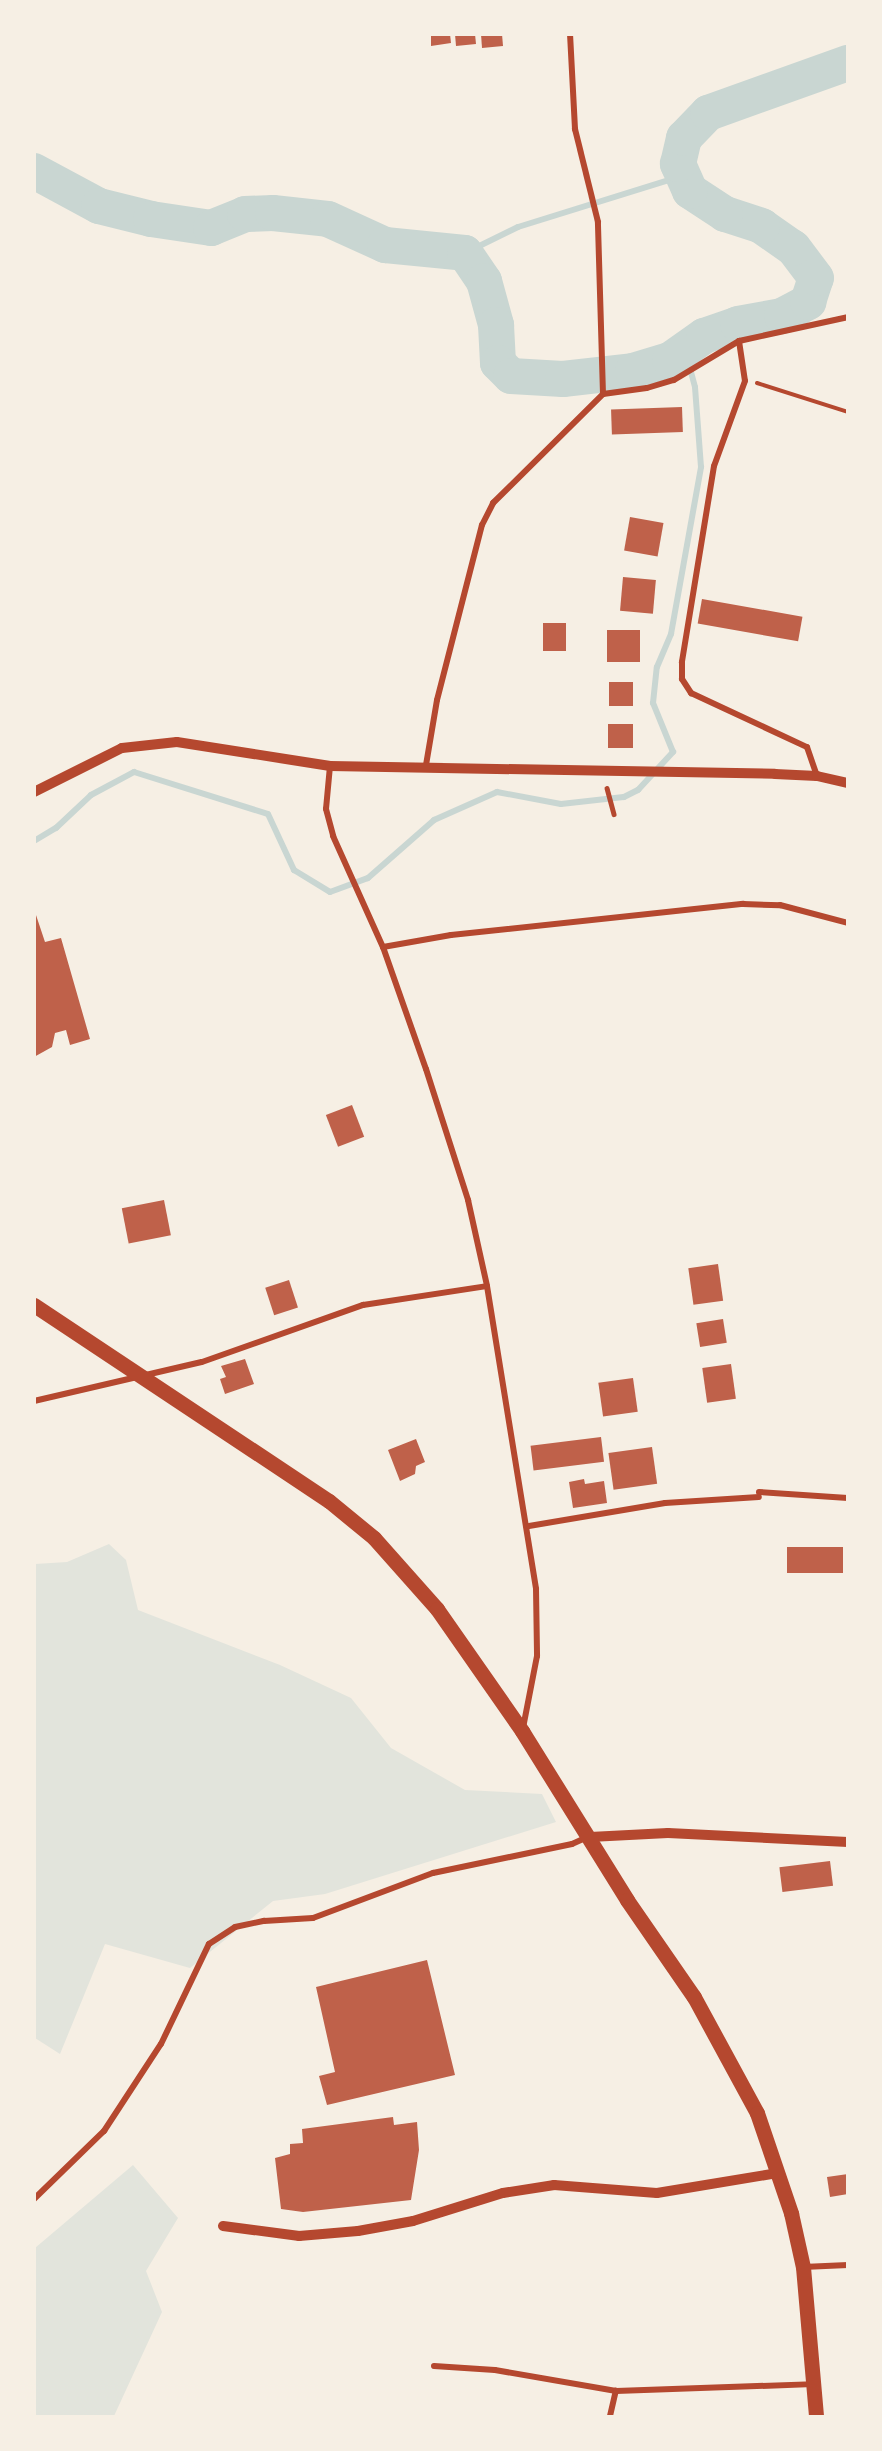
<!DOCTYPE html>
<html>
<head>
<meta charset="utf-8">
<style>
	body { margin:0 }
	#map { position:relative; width:882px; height:2451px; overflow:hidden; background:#f6efe4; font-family:"Times New Roman",serif }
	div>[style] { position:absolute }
	.green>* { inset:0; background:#e2e4dc }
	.stream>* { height:6px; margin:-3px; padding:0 3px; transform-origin:3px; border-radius:3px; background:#c9d6d2 }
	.river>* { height:36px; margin:-18px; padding:0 18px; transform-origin:18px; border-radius:18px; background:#c9d6d2 }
	.building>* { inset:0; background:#bf614a; transform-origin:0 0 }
	.path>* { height:4px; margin:-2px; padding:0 2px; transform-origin:2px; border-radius:2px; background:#b5482f }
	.service>* { height:4.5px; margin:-2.25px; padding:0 2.25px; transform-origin:2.25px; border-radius:2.25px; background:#b5482f }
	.minor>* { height:6px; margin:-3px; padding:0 3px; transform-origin:3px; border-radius:3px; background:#b5482f }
	.tertiary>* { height:10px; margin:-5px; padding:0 5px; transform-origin:5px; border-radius:5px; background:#b5482f }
	.primary>* { height:15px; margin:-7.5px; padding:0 7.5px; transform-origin:7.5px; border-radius:7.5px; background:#b5482f }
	span { translate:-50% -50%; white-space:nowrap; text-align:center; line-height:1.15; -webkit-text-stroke:4.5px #f6efe4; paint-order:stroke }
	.frame { position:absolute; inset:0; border:36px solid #f6efe4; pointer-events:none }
</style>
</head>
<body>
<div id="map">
	<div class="green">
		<div style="clip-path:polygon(109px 1544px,126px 1560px,138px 1610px,280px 1665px,351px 1698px,391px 1748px,465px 1790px,542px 1794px,556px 1822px,325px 1894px,273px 1901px,190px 1968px,105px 1944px,60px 2054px,35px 2038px,35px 1564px,67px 1562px)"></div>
		<div style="clip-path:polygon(133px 2165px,178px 2218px,146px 2271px,162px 2312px,114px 2416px,35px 2416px,35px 2248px)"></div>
	</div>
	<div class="stream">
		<div style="left:465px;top:253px;width:59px;rotate:-26.1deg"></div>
		<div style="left:518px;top:227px;width:172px;rotate:-17.3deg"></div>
		<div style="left:34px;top:841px;width:26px;rotate:-31deg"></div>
		<div style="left:56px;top:828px;width:48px;rotate:-43.3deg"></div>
		<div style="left:91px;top:795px;width:49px;rotate:-28.1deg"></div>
		<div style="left:134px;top:772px;width:140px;rotate:17.4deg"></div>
		<div style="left:268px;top:814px;width:62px;rotate:65.1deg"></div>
		<div style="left:294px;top:870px;width:42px;rotate:31.4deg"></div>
		<div style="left:330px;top:892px;width:40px;rotate:-20.2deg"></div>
		<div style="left:368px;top:878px;width:88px;rotate:-41.3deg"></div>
		<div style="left:434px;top:820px;width:69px;rotate:-24deg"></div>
		<div style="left:497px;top:792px;width:65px;rotate:10.6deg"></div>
		<div style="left:561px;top:804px;width:63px;rotate:-6.3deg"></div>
		<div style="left:624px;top:797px;width:16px;rotate:-27deg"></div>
		<div style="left:638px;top:790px;width:52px;rotate:-47.4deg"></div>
		<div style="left:673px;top:752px;width:53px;rotate:-112.2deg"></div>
		<div style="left:653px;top:703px;width:36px;rotate:-84deg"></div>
		<div style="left:657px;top:667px;width:36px;rotate:-67deg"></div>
		<div style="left:671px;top:634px;width:170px;rotate:-79.8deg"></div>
		<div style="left:701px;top:467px;width:80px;rotate:-94.3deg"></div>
		<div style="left:695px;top:387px;width:39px;rotate:-105deg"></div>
	</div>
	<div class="river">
		<div style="left:34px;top:171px;width:74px;rotate:28.3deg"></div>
		<div style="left:99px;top:206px;width:54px;rotate:14deg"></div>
		<div style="left:151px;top:219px;width:61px;rotate:8.5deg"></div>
		<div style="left:211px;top:228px;width:37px;rotate:-22deg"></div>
		<div style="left:245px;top:214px;width:28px;rotate:-2deg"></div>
		<div style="left:273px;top:213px;width:55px;rotate:6.2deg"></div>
		<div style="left:328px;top:219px;width:63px;rotate:24.5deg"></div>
		<div style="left:385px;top:245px;width:80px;rotate:5.7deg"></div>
		<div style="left:465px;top:253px;width:34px;rotate:56deg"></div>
		<div style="left:484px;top:281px;width:46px;rotate:74.7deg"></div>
		<div style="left:496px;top:325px;width:38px;rotate:87deg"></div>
		<div style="left:498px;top:363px;width:18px;rotate:45deg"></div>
		<div style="left:511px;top:376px;width:52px;rotate:3.3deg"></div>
		<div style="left:563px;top:379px;width:70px;rotate:-6.5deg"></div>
		<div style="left:633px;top:371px;width:39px;rotate:-17deg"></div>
		<div style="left:670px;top:360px;width:42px;rotate:-35.2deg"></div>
		<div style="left:704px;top:336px;width:36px;rotate:-19deg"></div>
		<div style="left:738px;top:324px;width:45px;rotate:-10.3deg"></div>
		<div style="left:782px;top:316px;width:30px;rotate:-28deg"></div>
		<div style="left:808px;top:302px;width:25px;rotate:-72deg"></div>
		<div style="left:816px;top:278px;width:38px;rotate:-127deg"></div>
		<div style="left:793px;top:248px;width:38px;rotate:-145deg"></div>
		<div style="left:762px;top:226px;width:39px;rotate:-162deg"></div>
		<div style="left:725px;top:214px;width:42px;rotate:-146.7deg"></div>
		<div style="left:690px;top:191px;width:30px;rotate:-114deg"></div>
		<div style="left:678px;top:164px;width:27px;rotate:-77deg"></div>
		<div style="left:684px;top:138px;width:35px;rotate:-46deg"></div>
		<div style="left:708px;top:113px;width:149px;rotate:-19.7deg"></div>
	</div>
	<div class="building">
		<div style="clip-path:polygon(431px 34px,450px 34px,451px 43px,431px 46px)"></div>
		<div style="clip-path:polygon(455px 34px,475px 34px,476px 44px,456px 46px)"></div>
		<div style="clip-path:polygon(481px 34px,502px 34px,503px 46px,482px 48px)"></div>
		<div style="left:682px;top:407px;width:25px;height:71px;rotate:88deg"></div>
		<div style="left:630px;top:517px;width:34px;height:34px;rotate:10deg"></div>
		<div style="left:623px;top:577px;width:33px;height:34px;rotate:5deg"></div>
		<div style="left:702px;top:599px;width:102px;height:25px;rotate:10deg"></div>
		<div style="left:543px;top:623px;width:23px;height:28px"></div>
		<div style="left:607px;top:630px;width:33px;height:32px"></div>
		<div style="left:609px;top:682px;width:24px;height:24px"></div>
		<div style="left:608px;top:724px;width:25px;height:24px"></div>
		<div style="clip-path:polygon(34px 909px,45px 942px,61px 938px,90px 1039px,70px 1045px,66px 1030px,55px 1033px,52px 1047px,34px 1057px)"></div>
		<div style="left:352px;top:1105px;width:34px;height:28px;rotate:69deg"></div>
		<div style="left:164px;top:1200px;width:36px;height:43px;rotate:79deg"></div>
		<div style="left:718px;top:1264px;width:37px;height:30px;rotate:82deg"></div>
		<div style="left:289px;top:1280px;width:29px;height:25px;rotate:72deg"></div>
		<div style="left:723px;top:1319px;width:24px;height:27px;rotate:81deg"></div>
		<div style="clip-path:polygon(245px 1359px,254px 1384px,225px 1394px,220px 1379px,226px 1377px,221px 1366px)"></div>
		<div style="left:731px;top:1364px;width:35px;height:29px;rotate:82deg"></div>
		<div style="left:633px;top:1378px;width:34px;height:35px;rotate:82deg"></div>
		<div style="left:601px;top:1437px;width:25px;height:71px;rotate:83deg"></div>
		<div style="clip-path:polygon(416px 1439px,425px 1462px,416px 1466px,415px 1474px,400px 1481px,388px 1450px)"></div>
		<div style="left:652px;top:1447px;width:37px;height:44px;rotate:82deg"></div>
		<div style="clip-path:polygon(584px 1479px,585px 1484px,604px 1481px,607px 1503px,573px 1508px,569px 1482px)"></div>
		<div style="left:787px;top:1547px;width:56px;height:26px"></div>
		<div style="left:830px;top:1861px;width:25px;height:51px;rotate:83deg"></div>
		<div style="clip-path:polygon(427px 1960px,455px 2075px,327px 2105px,319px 2076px,335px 2072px,316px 1987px)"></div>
		<div style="clip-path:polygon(393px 2117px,394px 2125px,417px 2122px,419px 2150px,411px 2200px,303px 2212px,281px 2209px,275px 2158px,290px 2154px,290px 2144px,303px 2143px,302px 2129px)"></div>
		<div style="clip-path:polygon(848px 2174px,848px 2194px,830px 2197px,827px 2177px)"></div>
	</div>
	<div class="path">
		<div style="left:757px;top:383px;width:96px;rotate:17.7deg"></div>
	</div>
	<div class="service">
		<div style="left:607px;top:788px;width:27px;rotate:75deg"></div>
	</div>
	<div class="minor">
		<div style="left:739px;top:341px;width:40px;rotate:81.5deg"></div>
		<div style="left:745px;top:381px;width:90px;rotate:110deg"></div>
		<div style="left:714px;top:466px;width:199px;rotate:99.3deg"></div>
		<div style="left:682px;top:662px;width:17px;rotate:90deg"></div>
		<div style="left:682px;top:679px;width:17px;rotate:57deg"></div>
		<div style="left:691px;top:693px;width:128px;rotate:25deg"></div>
		<div style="left:807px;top:747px;width:31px;rotate:71deg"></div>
		<div style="left:603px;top:394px;width:44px;rotate:-7.8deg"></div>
		<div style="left:647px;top:388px;width:28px;rotate:-17deg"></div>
		<div style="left:674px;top:380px;width:76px;rotate:-31deg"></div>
		<div style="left:739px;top:341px;width:112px;rotate:-12.4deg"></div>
		<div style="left:426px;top:765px;width:66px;rotate:-80.4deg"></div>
		<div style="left:437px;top:700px;width:181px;rotate:-75.6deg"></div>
		<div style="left:482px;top:525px;width:25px;rotate:-63deg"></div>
		<div style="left:493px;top:503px;width:155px;rotate:-44.7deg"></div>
		<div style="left:603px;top:394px;width:172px;rotate:-91.7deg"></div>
		<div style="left:598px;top:222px;width:96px;rotate:-103.9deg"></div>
		<div style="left:575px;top:129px;width:95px;rotate:-93deg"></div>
		<div style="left:330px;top:766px;width:43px;rotate:95.3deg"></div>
		<div style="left:326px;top:809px;width:28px;rotate:75deg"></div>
		<div style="left:333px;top:836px;width:122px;rotate:65.8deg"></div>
		<div style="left:383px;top:947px;width:129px;rotate:70.6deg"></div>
		<div style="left:426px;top:1069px;width:138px;rotate:72.2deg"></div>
		<div style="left:468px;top:1200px;width:88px;rotate:77.5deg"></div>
		<div style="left:487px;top:1286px;width:307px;rotate:80.8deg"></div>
		<div style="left:536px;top:1589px;width:67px;rotate:89.1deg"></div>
		<div style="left:537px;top:1656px;width:73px;rotate:101deg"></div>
		<div style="left:383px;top:947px;width:69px;rotate:-10deg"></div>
		<div style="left:451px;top:935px;width:294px;rotate:-6.1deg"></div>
		<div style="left:743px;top:904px;width:37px;rotate:2deg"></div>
		<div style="left:780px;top:905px;width:70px;rotate:14.8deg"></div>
		<div style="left:34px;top:1401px;width:172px;rotate:-13.1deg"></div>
		<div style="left:202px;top:1362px;width:171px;rotate:-19.5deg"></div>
		<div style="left:363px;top:1305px;width:125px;rotate:-8.7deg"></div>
		<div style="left:759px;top:1492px;width:89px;rotate:3.9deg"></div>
		<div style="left:529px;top:1526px;width:138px;rotate:-9.6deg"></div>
		<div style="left:665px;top:1503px;width:94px;rotate:-3.7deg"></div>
		<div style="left:34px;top:2199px;width:98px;rotate:-44.2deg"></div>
		<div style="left:104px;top:2131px;width:104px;rotate:-56.8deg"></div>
		<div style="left:161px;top:2044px;width:111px;rotate:-64.4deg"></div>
		<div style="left:209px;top:1944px;width:31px;rotate:-33deg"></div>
		<div style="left:235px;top:1927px;width:30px;rotate:-12deg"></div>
		<div style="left:264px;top:1921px;width:49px;rotate:-3.5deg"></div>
		<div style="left:313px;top:1918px;width:128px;rotate:-20.6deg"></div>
		<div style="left:433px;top:1873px;width:142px;rotate:-11.8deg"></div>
		<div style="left:572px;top:1844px;width:17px;rotate:-24deg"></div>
		<div style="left:803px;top:2267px;width:45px;rotate:-2.5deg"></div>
		<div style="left:434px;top:2366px;width:61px;rotate:3.8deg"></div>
		<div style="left:495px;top:2370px;width:123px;rotate:9.8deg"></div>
		<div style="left:610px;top:2416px;width:26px;rotate:-77deg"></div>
		<div style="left:616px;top:2391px;width:197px;rotate:-2deg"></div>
	</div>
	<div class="tertiary">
		<div style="left:34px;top:792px;width:98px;rotate:-26.6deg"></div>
		<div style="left:122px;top:748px;width:55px;rotate:-6.2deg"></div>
		<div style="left:177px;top:742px;width:155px;rotate:8.9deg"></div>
		<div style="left:330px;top:766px;width:445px;rotate:1deg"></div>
		<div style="left:775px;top:774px;width:42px;rotate:2.7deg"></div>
		<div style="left:817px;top:776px;width:32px;rotate:13deg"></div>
		<div style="left:590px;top:1837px;width:78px;rotate:-2.9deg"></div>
		<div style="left:668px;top:1833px;width:180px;rotate:2.9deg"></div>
		<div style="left:223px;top:2226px;width:77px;rotate:7.5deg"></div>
		<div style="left:299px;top:2236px;width:59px;rotate:-4.8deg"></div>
		<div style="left:358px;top:2231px;width:56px;rotate:-10.3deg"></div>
		<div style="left:413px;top:2221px;width:94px;rotate:-17.3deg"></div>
		<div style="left:503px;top:2193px;width:52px;rotate:-8.9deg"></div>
		<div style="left:554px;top:2185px;width:103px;rotate:4.4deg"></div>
		<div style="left:657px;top:2193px;width:123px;rotate:-9.4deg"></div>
	</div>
	<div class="primary">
		<div style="left:34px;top:1305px;width:354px;rotate:33.6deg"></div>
		<div style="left:329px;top:1501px;width:58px;rotate:39.4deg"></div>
		<div style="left:374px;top:1538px;width:95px;rotate:48.4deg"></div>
		<div style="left:437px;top:1609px;width:149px;rotate:55.1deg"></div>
		<div style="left:522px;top:1731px;width:199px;rotate:58.1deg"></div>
		<div style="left:627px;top:1900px;width:118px;rotate:55.4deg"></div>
		<div style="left:694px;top:1997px;width:132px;rotate:61.5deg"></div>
		<div style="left:757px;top:2113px;width:106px;rotate:71.2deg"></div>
		<div style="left:791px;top:2213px;width:55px;rotate:77.5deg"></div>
		<div style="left:803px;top:2267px;width:150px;rotate:85deg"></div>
	</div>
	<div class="frame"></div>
</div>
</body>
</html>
